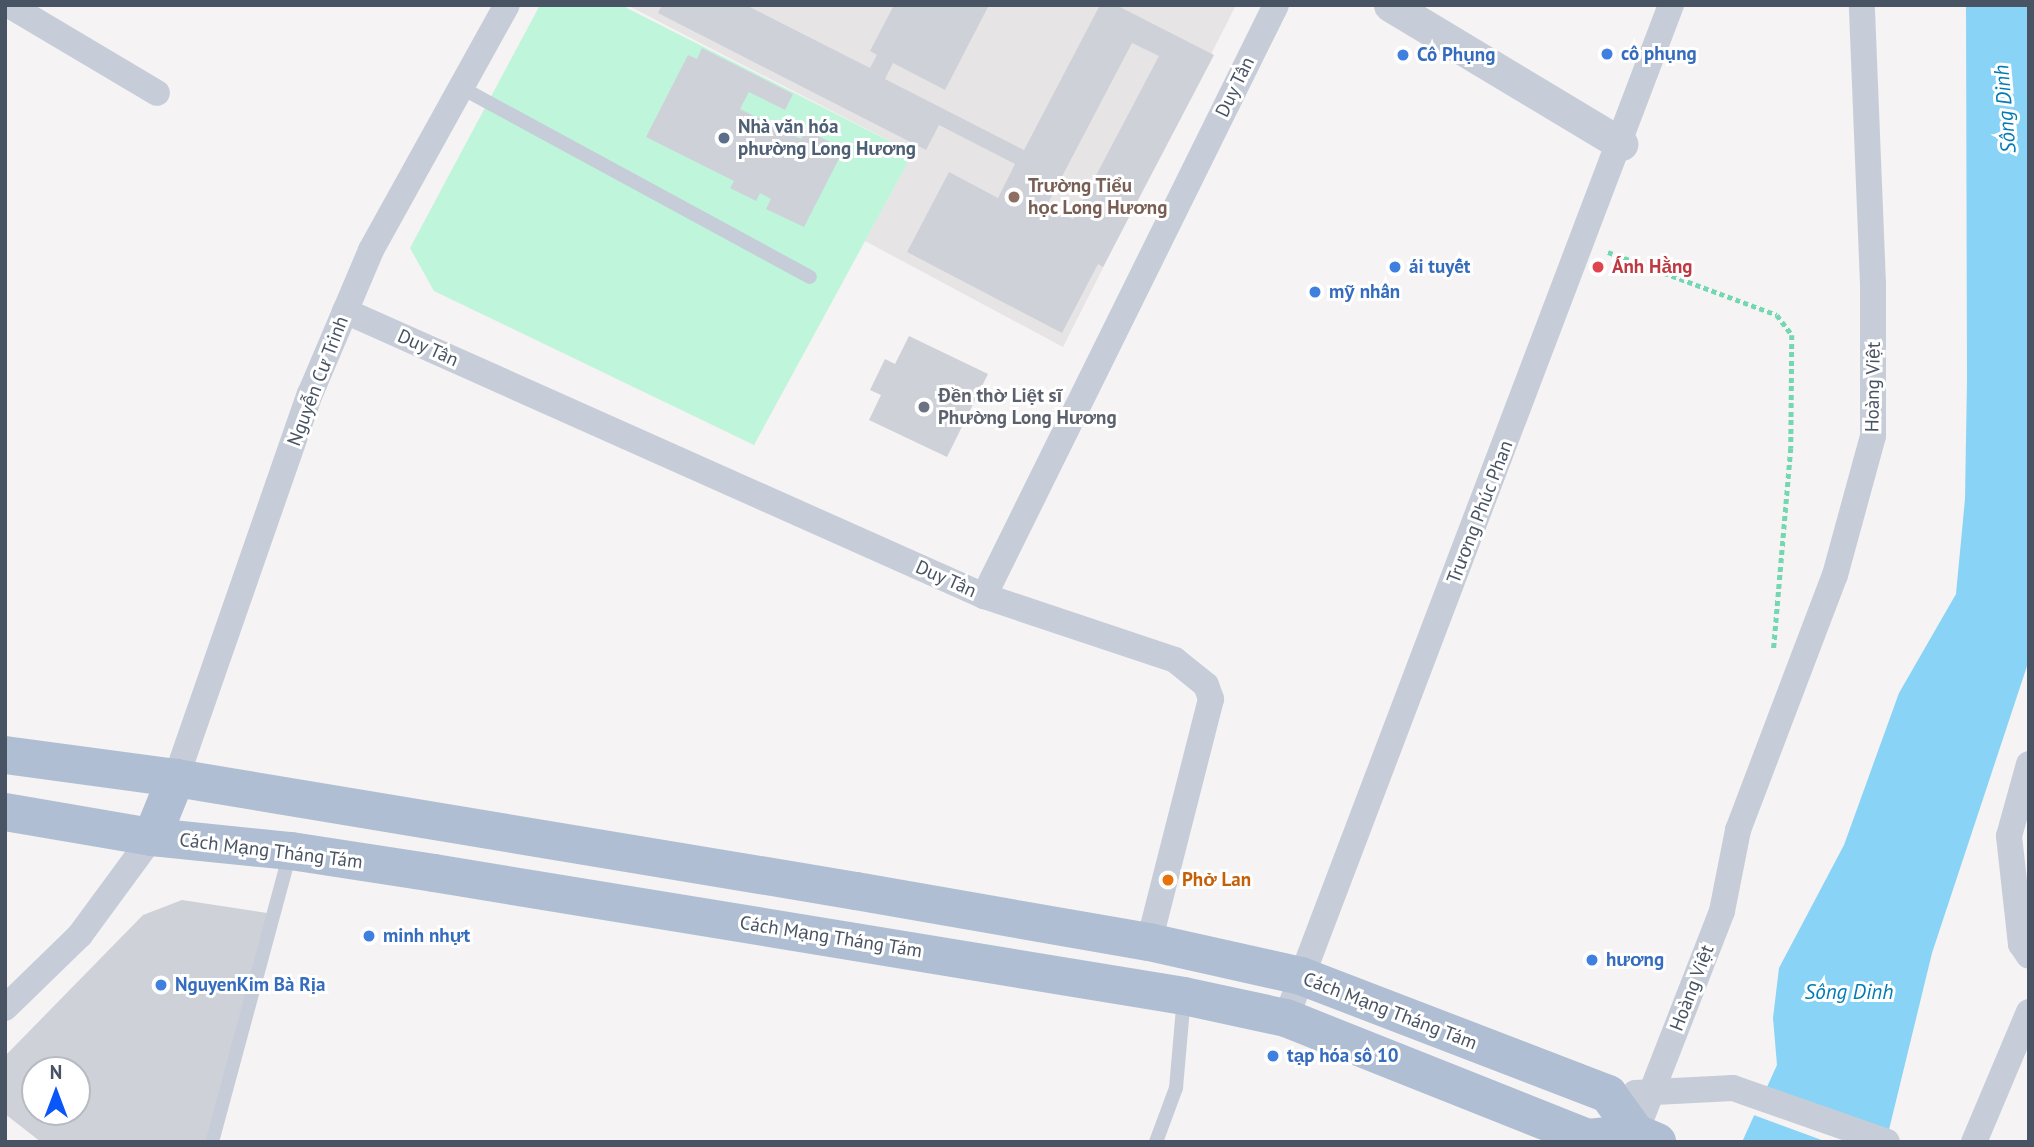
<!DOCTYPE html>
<html>
<head>
<meta charset="utf-8">
<style>
	body { margin:0 }
	#map { position:relative; width:2034px; height:1147px; overflow:hidden; background:#f5f3f3; font-family:"PT Sans",sans-serif }
	div>[style] { position:absolute }
	.education>* { inset:0; background:#e6e4e5 }
	.green>* { inset:0; background:#bff5da }
	.water>* { inset:0; background:#88d3f6 }
	.pier>* { inset:0; background:#f5f3f3 }
	.building>* { inset:0; background:#cfd1d8 }
	.path>* { height:4.5px; margin-top:-2.25px; transform-origin:0; background:repeating-linear-gradient(90deg,#73d7b1 0 5px,transparent 0 8.5px) }
	.service>* { height:14px; margin:-7px; padding:0 7px; transform-origin:7px; border-radius:7px; background:#c6cdd8 }
	.minor>* { height:26px; margin:-13px; padding:0 13px; transform-origin:13px; border-radius:13px; background:#c6cdd8 }
	.tertiary>* { height:33px; margin:-16.5px; padding:0 16.5px; transform-origin:16.5px; border-radius:16.5px; background:#c6cdd8 }
	.primary>* { height:38px; margin:-19px; padding:0 19px; transform-origin:19px; border-radius:19px; background:#b0bed3 }
	.dots>* { width:19px; height:19px; translate:-50% -50%; box-sizing:border-box; border:4px solid #fff; border-radius:50% }
	span { translate:-50% -50%; white-space:nowrap; text-align:center; line-height:1.15; -webkit-text-stroke:6px #fff; paint-order:stroke }
	.shop-label { font-size:19px; color:#366cbe; font-weight:700 }
	.left { translate:0 -50%; text-align:left }
	.street-label { font-size:19px; color:#485363 }
	.service-label { font-size:19px; color:#4e5e75; font-weight:700 }
	.education-label { font-size:19px; color:#785e54; font-weight:700 }
	.health-label { font-size:19px; color:#be3a42; font-weight:700 }
	.worship-label { font-size:19px; color:#5b616d; font-weight:700 }
	.food-label { font-size:19px; color:#c56008; font-weight:700 }
	.water-label { font-size:21px; color:#017bb5; font-style:italic }
	.frame { position:absolute; inset:0; border:7px solid #485363; pointer-events:none }
	.north { position:absolute; left:21px; top:1056px; width:70px; height:70px; box-sizing:border-box; background:#fff; border:2px solid #b6bac1; border-radius:50%; rotate:0deg; font-size:19px; font-weight:700; line-height:28px; text-align:center; color:#485363 }
	.north::after { content:''; display:block; margin:auto; width:24px; height:32px; background:#0957f9; clip-path:polygon(50% 0,100% 100%,50% 72%,0 100%) }
</style>
</head>
<body>
<div id="map">
	<div class="education">
		<div style="clip-path:polygon(627px 5px,1236px 5px,1063px 347px,865px 241px,913px 153px)"></div>
	</div>
	<div class="green">
		<div style="clip-path:polygon(540px 5px,621px 5px,913px 153px,754px 445px,434px 291px,410px 248px)"></div>
	</div>
	<div class="water">
		<div style="clip-path:polygon(1966px 5px,2029px 5px,2029px 660px,1932px 953px,1886px 1142px,1742px 1142px,1777px 1065px,1773px 1018px,1779px 968px,1844px 845px,1899px 693px,1956px 594px,1965px 499px,1967px 381px)"></div>
	</div>
	<div class="pier">
		<div style="clip-path:polygon(1763px 1088px,1890px 1142px,1827px 1142px,1751px 1114px)"></div>
	</div>
	<div class="building">
		<div style="clip-path:polygon(evenodd,662px 5px,746px 5px,870px 68px,877px 55px,870px 51px,894px 5px,989px 5px,945px 90px,893px 63px,885px 79px,1024px 150px,1100px 5px,1116px 5px,1214px 55px,1103px 267px,1098px 264px,1062px 333px,907px 252px,949px 172px,998px 198px,1015px 164px,939px 125px,926px 150px,658px 13px,662px 5px,1132px 43px,1159px 56px,1073px 219px,1047px 205px,1132px 43px)"></div>
		<div style="clip-path:polygon(702px 48px,793px 94px,785px 110px,749px 92px,740px 109px,801px 139px,806px 130px,844px 149px,804px 227px,766px 209px,771px 199px,760px 193px,756px 201px,730px 188px,734px 181px,646px 137px,688px 55px,697px 59px)"></div>
		<div style="clip-path:polygon(909px 336px,988px 374px,947px 457px,869px 420px,881px 395px,870px 390px,885px 359px,895px 364px)"></div>
		<div style="clip-path:polygon(evenodd,182px 900px,267px 913px,205px 1142px,41px 1142px,5px 1114px,5px 1056px,143px 915px,182px 900px,35px 1070px,77px 1070px,77px 1112px,35px 1112px,35px 1070px)"></div>
	</div>
	<div class="path">
		<div style="left:1608px;top:252px;width:180px;rotate:20.4deg"></div>
		<div style="left:1777px;top:315px;width:25px;rotate:53deg"></div>
		<div style="left:1792px;top:335px;width:113px;rotate:90.5deg"></div>
		<div style="left:1791px;top:448px;width:201px;rotate:94.9deg"></div>
	</div>
	<div class="service">
		<div style="left:460px;top:87px;width:398px;rotate:28.5deg"></div>
		<div style="left:212px;top:1142px;width:300px;rotate:-74.9deg"></div>
		<div style="left:1156px;top:1142px;width:58px;rotate:-69.7deg"></div>
		<div style="left:1176px;top:1088px;width:91px;rotate:-85deg"></div>
	</div>
	<div class="minor">
		<div style="left:9px;top:5px;width:172px;rotate:30.7deg"></div>
		<div style="left:345px;top:311px;width:700px;rotate:24.04deg"></div>
		<div style="left:984px;top:596px;width:659px;rotate:-63.71deg"></div>
		<div style="left:984px;top:596px;width:201px;rotate:18.5deg"></div>
		<div style="left:1175px;top:660px;width:40px;rotate:39deg"></div>
		<div style="left:1206px;top:685px;width:15px;rotate:70deg"></div>
		<div style="left:1211px;top:699px;width:251px;rotate:104.3deg"></div>
		<div style="left:2029px;top:764px;width:75px;rotate:105.5deg"></div>
		<div style="left:2009px;top:836px;width:109px;rotate:83.7deg"></div>
		<div style="left:2021px;top:944px;width:14px;rotate:56deg"></div>
		<div style="left:176px;top:778px;width:407px;rotate:-70.8deg"></div>
		<div style="left:310px;top:394px;width:156px;rotate:-67deg"></div>
		<div style="left:371px;top:250px;width:280px;rotate:-61deg"></div>
		<div style="left:5px;top:1008px;width:105px;rotate:-44.2deg"></div>
		<div style="left:80px;top:935px;width:122px;rotate:-53.7deg"></div>
		<div style="left:1286px;top:1018px;width:1084px;rotate:-69.19deg"></div>
		<div style="left:1635px;top:1093px;width:98px;rotate:-2.9deg"></div>
		<div style="left:1733px;top:1088px;width:163px;rotate:19.3deg"></div>
		<div style="left:1632px;top:1142px;width:248px;rotate:-68.7deg"></div>
		<div style="left:1722px;top:911px;width:83px;rotate:-78.8deg"></div>
		<div style="left:1738px;top:830px;width:273px;rotate:-69.2deg"></div>
		<div style="left:1835px;top:575px;width:144px;rotate:-74.7deg"></div>
		<div style="left:1873px;top:436px;width:152px;rotate:-90deg"></div>
		<div style="left:1873px;top:284px;width:279px;rotate:-92.3deg"></div>
		<div style="left:1974px;top:1142px;width:141px;rotate:-67.1deg"></div>
	</div>
	<div class="tertiary">
		<div style="left:1390px;top:5px;width:270px;rotate:31deg"></div>
	</div>
	<div class="primary">
		<div style="left:5px;top:755px;width:173px;rotate:7.7deg"></div>
		<div style="left:176px;top:778px;width:689px;rotate:9.43deg"></div>
		<div style="left:856px;top:891px;width:297px;rotate:9.9deg"></div>
		<div style="left:1149px;top:942px;width:156px;rotate:12.6deg"></div>
		<div style="left:1301px;top:976px;width:329px;rotate:21deg"></div>
		<div style="left:1608px;top:1094px;width:48px;rotate:54.3deg"></div>
		<div style="left:5px;top:812px;width:149px;rotate:9.7deg"></div>
		<div style="left:152px;top:837px;width:140px;rotate:5.8deg"></div>
		<div style="left:291px;top:851px;width:145px;rotate:8.7deg"></div>
		<div style="left:434px;top:873px;width:760px;rotate:9.31deg"></div>
		<div style="left:1184px;top:996px;width:104px;rotate:12.2deg"></div>
		<div style="left:1286px;top:1018px;width:325px;rotate:21.7deg"></div>
		<div style="left:1588px;top:1138px;width:48px;rotate:-5.9deg"></div>
		<div style="left:1636px;top:1133px;width:23px;rotate:23deg"></div>
		<div style="left:152px;top:837px;width:64px;rotate:-67.9deg"></div>
	</div>
	<div class="dots">
		<div style="left:1607px;top:54px;background:#3f7fe0"></div>
		<div style="left:1403px;top:55px;background:#3f7fe0"></div>
		<div style="left:724px;top:138px;background:#5c6f8a"></div>
		<div style="left:1014px;top:197px;background:#8d6e63"></div>
		<div style="left:1395px;top:267px;background:#3f7fe0"></div>
		<div style="left:1598px;top:267px;background:#e0444e"></div>
		<div style="left:1315px;top:292px;background:#3f7fe0"></div>
		<div style="left:924px;top:407px;background:#6b7280"></div>
		<div style="left:1168px;top:880px;background:#e8710a"></div>
		<div style="left:369px;top:936px;background:#3f7fe0"></div>
		<div style="left:1592px;top:960px;background:#3f7fe0"></div>
		<div style="left:161px;top:985px;background:#3f7fe0"></div>
		<div style="left:1273px;top:1056px;background:#3f7fe0"></div>
	</div>
	<div class="shop-label">
		<span class="left" style="left:1621px;top:54px">cô phụng</span>
		<span class="left" style="left:1417px;top:55px">Cô Phụng</span>
		<span class="left" style="left:1409px;top:267px">ái tuyết</span>
		<span class="left" style="left:1329px;top:292px">mỹ nhân</span>
		<span class="left" style="left:383px;top:936px">minh nhựt</span>
		<span class="left" style="left:1606px;top:960px">hương</span>
		<span class="left" style="left:175px;top:985px">NguyenKim Bà Rịa</span>
		<span class="left" style="left:1287px;top:1056px">tạp hóa sô 10</span>
	</div>
	<div class="street-label">
		<span style="left:1235px;top:87px;rotate:-64deg">Duy Tân</span>
		<span style="left:428px;top:348px;rotate:24deg">Duy Tân</span>
		<span style="left:318px;top:381px;rotate:-69deg">Nguyễn Cư Trinh</span>
		<span style="left:1873px;top:387px;rotate:-89deg">Hoàng Việt</span>
		<span style="left:1480px;top:512px;rotate:-69deg">Trương Phúc Phan</span>
		<span style="left:946px;top:579px;rotate:24deg">Duy Tân</span>
		<span style="left:271px;top:851px;rotate:7deg">Cách Mạng Tháng Tám</span>
		<span style="left:831px;top:937px;rotate:9deg">Cách Mạng Tháng Tám</span>
		<span style="left:1692px;top:988px;rotate:-69deg">Hoàng Việt</span>
		<span style="left:1390px;top:1011px;rotate:21deg">Cách Mạng Tháng Tám</span>
	</div>
	<div class="service-label">
		<span class="left" style="left:738px;top:138px">Nhà văn hóa<br>phường Long Hương</span>
	</div>
	<div class="education-label">
		<span class="left" style="left:1028px;top:197px">Trường Tiểu<br>học Long Hương</span>
	</div>
	<div class="health-label">
		<span class="left" style="left:1612px;top:267px">Ánh Hằng</span>
	</div>
	<div class="worship-label">
		<span class="left" style="left:938px;top:407px">Đền thờ Liệt sĩ<br>Phường Long Hương</span>
	</div>
	<div class="food-label">
		<span class="left" style="left:1182px;top:880px">Phở Lan</span>
	</div>
	<div class="water-label">
		<span style="left:2005px;top:109px;rotate:-95deg">Sông Dinh</span>
		<span style="left:1849px;top:992px">Sông Dinh</span>
	</div>
	<div class="frame"></div>
	<div class="north">N</div>
</div>
</body>
</html>
